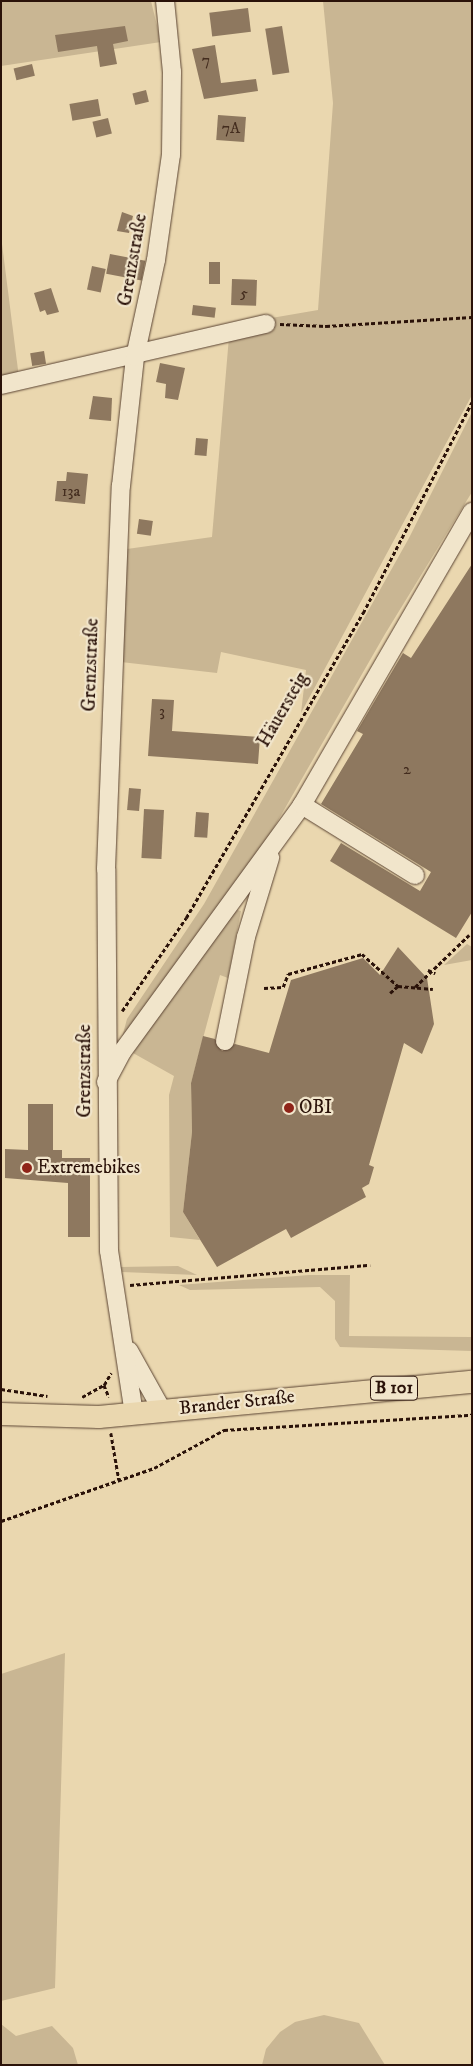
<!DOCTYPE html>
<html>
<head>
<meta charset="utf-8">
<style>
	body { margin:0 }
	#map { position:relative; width:473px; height:2066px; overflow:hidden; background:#ead7af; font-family:"IM FELL DW Pica",serif }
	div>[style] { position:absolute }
	.green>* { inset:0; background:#c9b693 }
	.building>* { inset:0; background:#8e785f; transform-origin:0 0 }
	.path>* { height:2.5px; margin-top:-1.25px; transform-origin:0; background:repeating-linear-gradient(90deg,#2a1209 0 4px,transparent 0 6.5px) }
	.roads { filter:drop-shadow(0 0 1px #5a4332) drop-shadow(0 0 1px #5a4332) }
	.minor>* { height:18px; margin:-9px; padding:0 9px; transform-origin:9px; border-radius:9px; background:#f1e5cb }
	.major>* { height:22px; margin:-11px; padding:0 11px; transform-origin:11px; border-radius:11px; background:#ead7af }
	.dots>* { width:14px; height:14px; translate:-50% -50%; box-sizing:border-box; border:2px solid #f1e5cb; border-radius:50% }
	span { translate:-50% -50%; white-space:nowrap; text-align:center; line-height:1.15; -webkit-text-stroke:4.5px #f1e5cb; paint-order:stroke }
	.number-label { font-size:16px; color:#432c1e }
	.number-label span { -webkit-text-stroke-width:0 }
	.shield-label span { padding:1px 4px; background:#f1e5cb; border:1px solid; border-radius:4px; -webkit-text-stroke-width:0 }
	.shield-label { font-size:18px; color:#2a1209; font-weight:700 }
	.street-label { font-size:19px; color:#2a1209 }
	.poi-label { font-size:19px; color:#2a1209 }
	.left { translate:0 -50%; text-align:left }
	.frame { position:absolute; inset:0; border:2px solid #2a1209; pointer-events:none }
</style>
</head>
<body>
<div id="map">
	<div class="green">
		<div style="clip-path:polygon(1px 1px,151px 1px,161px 42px,1px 66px)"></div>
		<div style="clip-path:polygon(323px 1px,472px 1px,472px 395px,301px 713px,306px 670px,221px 652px,217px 673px,121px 662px,127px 549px,212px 537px,230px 325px,318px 310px,333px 103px)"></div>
		<div style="clip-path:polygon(1px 236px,19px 378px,1px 382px)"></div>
		<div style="clip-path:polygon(472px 412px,472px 492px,385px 634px,230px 904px,121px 1041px,127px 1019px,204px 904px,409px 538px)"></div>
		<div style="clip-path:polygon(237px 910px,241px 911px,228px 978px,220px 975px,191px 1083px,192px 1132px,183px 1212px,200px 1240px,170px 1237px,169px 1095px,174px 1076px,133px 1053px,215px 934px)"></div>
		<div style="clip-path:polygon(467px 944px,472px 947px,472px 960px,444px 965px)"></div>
		<div style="clip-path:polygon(178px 1266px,197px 1275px,122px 1272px,121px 1267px)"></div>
		<div style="clip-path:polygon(309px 1275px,350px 1275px,349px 1336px,471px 1337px,472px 1314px,472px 1351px,340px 1347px,335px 1339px,335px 1301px,320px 1287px,190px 1290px,179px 1285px)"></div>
		<div style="clip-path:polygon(65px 1653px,55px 1988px,1px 2001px,1px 1674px)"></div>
		<div style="clip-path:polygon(324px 2015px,359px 2023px,385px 2065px,262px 2065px,266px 2049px,280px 2032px,295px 2022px)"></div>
		<div style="clip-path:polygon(1px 2024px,16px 2036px,52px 2026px,73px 2048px,78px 2065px,1px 2065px)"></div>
	</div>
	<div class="building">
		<div style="left:248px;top:8px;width:24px;height:39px;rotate:83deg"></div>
		<div style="clip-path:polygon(125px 26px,128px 41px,113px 44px,117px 64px,100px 67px,97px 46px,58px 52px,55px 35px)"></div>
		<div style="left:282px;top:26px;width:47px;height:17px;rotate:81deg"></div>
		<div style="clip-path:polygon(215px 45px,221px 83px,256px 79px,258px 91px,204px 99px,192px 49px)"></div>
		<div style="left:32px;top:64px;width:12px;height:19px;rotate:76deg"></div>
		<div style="left:146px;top:90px;width:12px;height:14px;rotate:76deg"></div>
		<div style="left:98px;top:99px;width:17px;height:29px;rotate:80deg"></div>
		<div style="left:218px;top:115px;width:28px;height:25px;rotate:4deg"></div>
		<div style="left:108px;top:118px;width:16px;height:16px;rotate:76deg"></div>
		<div style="clip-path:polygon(122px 212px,133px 216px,129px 233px,117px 231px)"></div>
		<div style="left:110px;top:254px;width:36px;height:20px;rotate:11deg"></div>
		<div style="left:209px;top:262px;width:11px;height:22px"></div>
		<div style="left:92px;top:266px;width:14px;height:24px;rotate:12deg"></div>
		<div style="left:232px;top:279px;width:25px;height:26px;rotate:2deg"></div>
		<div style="clip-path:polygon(51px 288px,59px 312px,47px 315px,45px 310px,40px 312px,34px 293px)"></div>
		<div style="left:193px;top:305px;width:23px;height:10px;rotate:7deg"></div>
		<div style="left:44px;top:351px;width:13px;height:14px;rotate:81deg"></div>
		<div style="clip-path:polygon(160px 363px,185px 368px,178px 400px,165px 398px,166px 384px,156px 382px)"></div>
		<div style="clip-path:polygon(93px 396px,112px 398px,111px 421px,89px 419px)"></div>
		<div style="left:196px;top:438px;width:12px;height:17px;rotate:5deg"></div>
		<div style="clip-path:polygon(67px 472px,88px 474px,85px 504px,55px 501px,57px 481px,66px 481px)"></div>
		<div style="left:139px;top:519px;width:14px;height:15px;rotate:8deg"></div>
		<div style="clip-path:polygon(472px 564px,472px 912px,456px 938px,330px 861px,341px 843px,420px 891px,431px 872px,321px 804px,363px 734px,357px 731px,403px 653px,411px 658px)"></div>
		<div style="clip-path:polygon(152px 699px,174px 700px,172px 731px,260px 737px,258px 764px,148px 756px)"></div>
		<div style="left:129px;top:788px;width:12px;height:22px;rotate:5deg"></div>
		<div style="left:144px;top:809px;width:20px;height:49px;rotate:3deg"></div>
		<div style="left:196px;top:812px;width:13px;height:25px;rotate:4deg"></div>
		<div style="clip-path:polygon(398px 947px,427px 978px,434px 1024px,422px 1054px,404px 1043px,369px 1165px,374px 1167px,369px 1184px,362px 1188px,366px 1197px,291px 1238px,286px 1229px,217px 1267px,183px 1212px,192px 1132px,191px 1083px,203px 1036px,215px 1039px,222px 1051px,235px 1044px,269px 1053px,291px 980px,363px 958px,380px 975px)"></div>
		<div style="clip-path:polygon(28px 1104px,53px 1104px,53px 1150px,62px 1150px,62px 1158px,90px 1158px,90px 1237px,68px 1237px,68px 1183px,5px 1178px,5px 1149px,28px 1150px)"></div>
	</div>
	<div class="path">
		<div style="left:280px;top:324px;width:46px;rotate:2.5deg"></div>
		<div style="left:326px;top:326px;width:146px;rotate:-3.5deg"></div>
		<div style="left:428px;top:970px;width:8px;rotate:23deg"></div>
		<div style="left:415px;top:987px;width:75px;rotate:-43.9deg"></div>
		<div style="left:264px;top:988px;width:19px;rotate:-3deg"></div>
		<div style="left:283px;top:987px;width:14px;rotate:-69deg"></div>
		<div style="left:288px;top:974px;width:77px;rotate:-15.1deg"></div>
		<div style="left:362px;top:954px;width:48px;rotate:41.6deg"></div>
		<div style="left:398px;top:986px;width:35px;rotate:5deg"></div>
		<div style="left:390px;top:993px;width:11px;rotate:-41deg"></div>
		<div style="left:122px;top:1011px;width:113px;rotate:-55.5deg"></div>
		<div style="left:186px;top:918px;width:353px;rotate:-59.9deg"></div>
		<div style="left:363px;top:613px;width:237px;rotate:-62.7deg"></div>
		<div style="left:130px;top:1285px;width:241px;rotate:-4.8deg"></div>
		<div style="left:104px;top:1385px;width:13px;rotate:67deg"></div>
		<div style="left:1px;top:1389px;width:47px;rotate:8.7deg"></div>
		<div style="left:82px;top:1397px;width:25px;rotate:-29deg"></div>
		<div style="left:104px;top:1385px;width:14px;rotate:-60deg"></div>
		<div style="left:111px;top:1433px;width:48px;rotate:80.3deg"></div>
		<div style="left:1px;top:1521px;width:162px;rotate:-19.1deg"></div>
		<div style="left:154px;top:1468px;width:80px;rotate:-28.5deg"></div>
		<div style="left:224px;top:1430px;width:248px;rotate:-3.5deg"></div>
	</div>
	<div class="roads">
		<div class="minor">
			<div style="left:1px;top:385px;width:272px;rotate:-13deg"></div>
			<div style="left:302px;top:805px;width:133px;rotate:31.8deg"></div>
			<div style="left:225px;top:1041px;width:106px;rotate:-78.6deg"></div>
			<div style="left:246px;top:937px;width:83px;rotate:-73.1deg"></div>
			<div style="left:106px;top:1082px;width:34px;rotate:-62deg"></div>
			<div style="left:122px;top:1052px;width:306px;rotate:-53.9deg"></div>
			<div style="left:302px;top:805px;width:339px;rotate:-59.9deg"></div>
			<div style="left:129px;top:1351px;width:68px;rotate:60.8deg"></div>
			<div style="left:134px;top:1414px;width:165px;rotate:-98.7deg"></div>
			<div style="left:109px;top:1251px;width:382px;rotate:-90.4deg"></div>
			<div style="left:106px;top:869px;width:383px;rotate:-87.8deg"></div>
			<div style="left:121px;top:486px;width:130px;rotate:-83.8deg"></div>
			<div style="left:135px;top:357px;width:99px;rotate:-77.8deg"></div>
			<div style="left:156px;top:260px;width:106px;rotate:-81.9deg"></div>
			<div style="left:171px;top:155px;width:83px;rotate:-89.3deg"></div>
			<div style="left:172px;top:72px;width:71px;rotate:-95.6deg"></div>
		</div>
		<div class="major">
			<div style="left:1px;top:1414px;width:98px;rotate:1.8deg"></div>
			<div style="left:99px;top:1417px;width:375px;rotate:-5.4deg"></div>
		</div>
	</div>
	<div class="dots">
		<div style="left:289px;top:1108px;background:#8f2418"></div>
		<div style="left:27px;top:1168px;background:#8f2418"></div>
	</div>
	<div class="number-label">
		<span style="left:206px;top:60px">7</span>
		<span style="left:231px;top:128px">7A</span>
		<span style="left:244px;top:293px">5</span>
		<span style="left:71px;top:491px">13a</span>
		<span style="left:162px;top:711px">3</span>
		<span style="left:407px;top:769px">2</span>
	</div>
	<div class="shield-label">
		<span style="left:394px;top:1388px">B 101</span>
	</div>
	<div class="street-label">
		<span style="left:133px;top:260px;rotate:-80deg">Grenzstraße</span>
		<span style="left:91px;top:665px;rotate:-88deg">Grenzstraße</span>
		<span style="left:283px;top:710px;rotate:-60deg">Häuersteig</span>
		<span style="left:85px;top:1071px;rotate:-90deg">Grenzstraße</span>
		<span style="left:237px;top:1403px;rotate:-6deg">Brander Straße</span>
	</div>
	<div class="poi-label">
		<span class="left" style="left:299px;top:1108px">OBI</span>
		<span class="left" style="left:37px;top:1168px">Extremebikes</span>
	</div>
	<div class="frame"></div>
</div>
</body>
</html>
